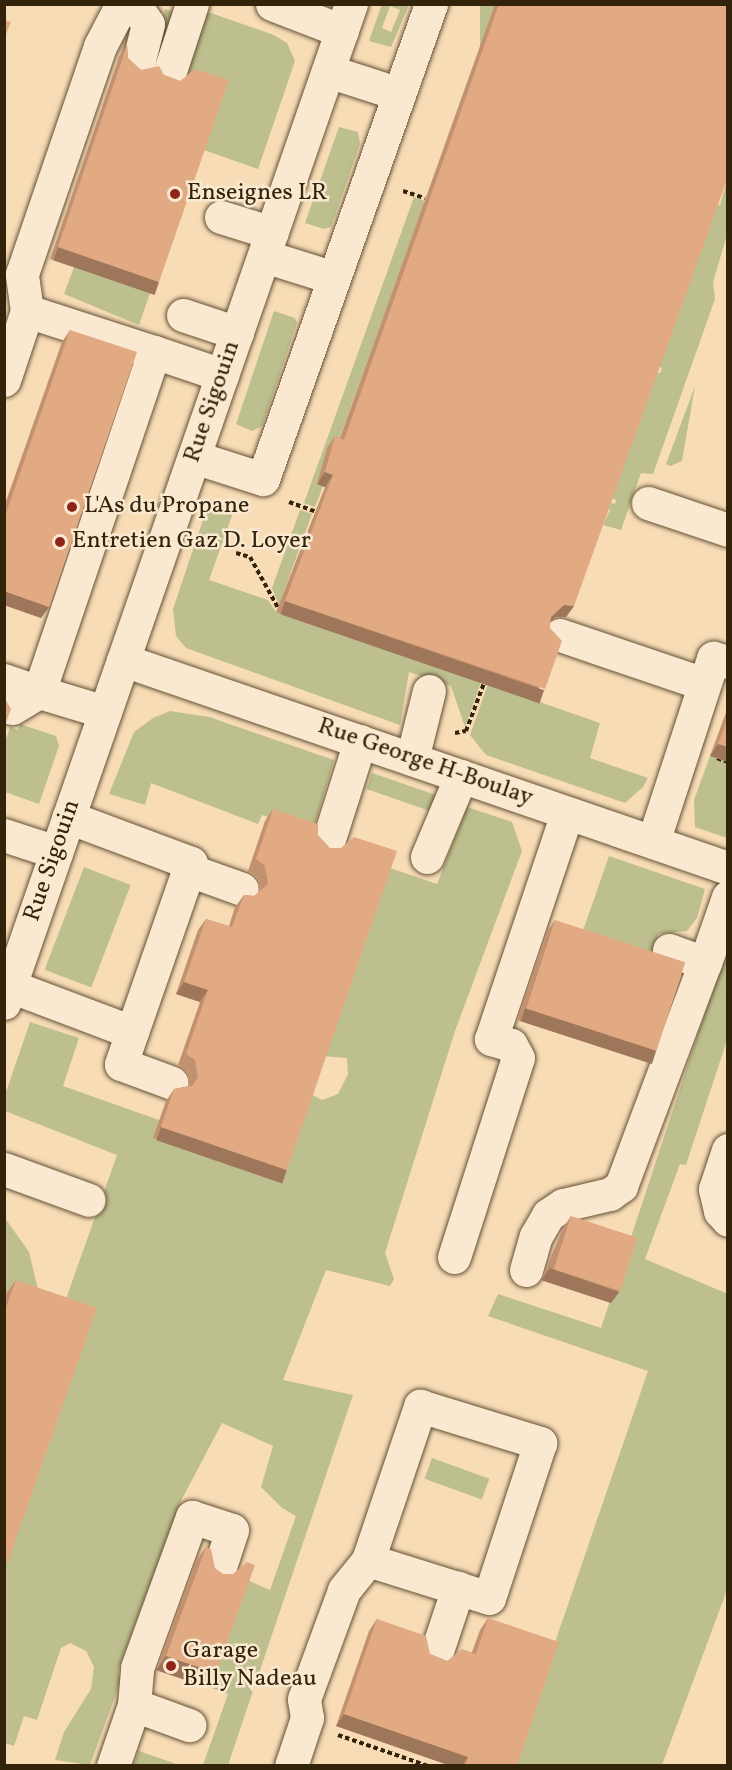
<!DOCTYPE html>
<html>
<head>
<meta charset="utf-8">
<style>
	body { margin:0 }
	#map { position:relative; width:732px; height:1770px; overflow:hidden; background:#f7dcb6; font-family:Vollkorn,serif }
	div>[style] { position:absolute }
	.green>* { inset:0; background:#bdc08e; transform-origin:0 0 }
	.path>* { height:4px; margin-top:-2px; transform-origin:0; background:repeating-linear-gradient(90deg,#33230b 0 4.5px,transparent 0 7.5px) }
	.roads { filter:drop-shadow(0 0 2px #645136) drop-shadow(0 0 2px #645136) }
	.minor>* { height:33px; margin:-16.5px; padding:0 16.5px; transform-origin:16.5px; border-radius:16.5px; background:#fae8d0 }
	.wall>* { inset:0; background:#c29270 }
	.shaded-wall>* { inset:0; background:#9e775b; transform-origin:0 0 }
	.building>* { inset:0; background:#e1aa82; transform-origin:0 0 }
	.dots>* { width:16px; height:16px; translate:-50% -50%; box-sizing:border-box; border:3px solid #fae8d0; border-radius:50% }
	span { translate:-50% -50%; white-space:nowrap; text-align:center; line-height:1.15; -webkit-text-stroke:5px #fae8d0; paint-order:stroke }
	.poi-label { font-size:24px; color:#33230b }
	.left { translate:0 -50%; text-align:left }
	.street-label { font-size:24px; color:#33230b }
	.frame { position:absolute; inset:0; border:6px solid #33230b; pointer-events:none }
</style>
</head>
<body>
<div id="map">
	<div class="green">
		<div style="clip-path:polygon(evenodd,382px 4px,409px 5px,391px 47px,369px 41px,382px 4px,390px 6px,400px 10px,391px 32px,382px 28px,390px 6px)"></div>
		<div style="left:480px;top:5px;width:15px;height:197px"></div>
		<div style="clip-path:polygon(165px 9px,177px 13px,159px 71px,152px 68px)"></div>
		<div style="clip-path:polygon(208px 12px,274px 35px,287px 43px,295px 61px,258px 169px,201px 149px,178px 77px,199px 19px)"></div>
		<div style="clip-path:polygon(339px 127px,358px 132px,360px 144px,331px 227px,324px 229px,305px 223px)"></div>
		<div style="clip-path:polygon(727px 180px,727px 235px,713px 282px,715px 299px,653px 474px,641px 473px,621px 530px,603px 525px,610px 510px,606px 507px,607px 502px,615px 504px,616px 500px,609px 497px,654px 372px,660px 373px,662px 368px,656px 365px,713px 204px,720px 205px)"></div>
		<div style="clip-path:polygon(414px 197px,425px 201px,335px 451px,317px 484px,323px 486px,315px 507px,304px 503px)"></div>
		<div style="clip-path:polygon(74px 267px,150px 293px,139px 325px,64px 294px)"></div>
		<div style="clip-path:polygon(274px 311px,295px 318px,297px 323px,262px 426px,252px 431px,236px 424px)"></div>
		<div style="clip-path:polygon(695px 386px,682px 461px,670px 466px,666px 464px)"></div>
		<div style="clip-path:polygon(210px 499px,230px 506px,233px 513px,209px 580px,268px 600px,276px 612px,481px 682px,465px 727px,451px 686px,409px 672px,400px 725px,186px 648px,176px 636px,173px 609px)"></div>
		<div style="clip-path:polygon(300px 510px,312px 514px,279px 605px,272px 588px)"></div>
		<div style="clip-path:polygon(488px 684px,600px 723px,590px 758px,648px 778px,643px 787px,625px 803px,486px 755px,470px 735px)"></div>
		<div style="clip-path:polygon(170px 711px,209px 717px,334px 760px,312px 833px,262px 815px,258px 824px,151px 783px,145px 805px,109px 794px,134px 732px,153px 718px)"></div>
		<div style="clip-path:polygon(20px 724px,56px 736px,59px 746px,39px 804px,5px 792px,5px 743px,10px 727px,18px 730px)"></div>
		<div style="clip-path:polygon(710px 756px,727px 762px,727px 838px,695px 827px,694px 800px)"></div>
		<div style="left:372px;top:773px;width:67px;height:17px;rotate:19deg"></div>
		<div style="clip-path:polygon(467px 807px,512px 822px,522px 851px,455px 1031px,385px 1253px,394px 1279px,390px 1286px,326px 1270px,283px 1380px,353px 1395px,228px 1765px,203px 1765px,228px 1694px,206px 1686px,245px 1579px,270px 1590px,296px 1516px,282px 1508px,261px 1487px,273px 1446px,222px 1423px,182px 1499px,118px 1670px,120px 1683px,90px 1765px,55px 1760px,64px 1732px,91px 1689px,94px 1667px,86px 1651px,70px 1643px,61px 1648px,37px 1720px,24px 1716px,14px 1746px,5px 1743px,5px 1559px,61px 1313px,117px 1155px,5px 1111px,5px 1095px,30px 1022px,79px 1038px,63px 1086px,159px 1120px,278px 1181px,309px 1093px,322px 1100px,338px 1094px,348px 1074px,347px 1058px,322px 1056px,387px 867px,437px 884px)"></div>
		<div style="clip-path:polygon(609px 856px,705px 889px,697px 918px,687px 931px,659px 934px,647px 964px,579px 942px)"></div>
		<div style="left:84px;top:867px;width:50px;height:110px;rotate:21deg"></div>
		<div style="clip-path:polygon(727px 946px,727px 1040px,686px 1165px,680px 1164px,645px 1259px,728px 1294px,727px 1590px,662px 1765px,513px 1765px,648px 1371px,488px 1316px,498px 1294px,601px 1328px)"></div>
		<div style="clip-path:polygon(5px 1218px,29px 1252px,38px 1290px,5px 1299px)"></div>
		<div style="left:432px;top:1458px;width:61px;height:22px;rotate:20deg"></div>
		<div style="clip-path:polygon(139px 1751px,179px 1765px,134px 1765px)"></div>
	</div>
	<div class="path">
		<div style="left:403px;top:191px;width:23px;rotate:18deg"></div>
		<div style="left:289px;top:502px;width:27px;rotate:20deg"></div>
		<div style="left:236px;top:553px;width:15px;rotate:16deg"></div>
		<div style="left:250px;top:557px;width:58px;rotate:61.2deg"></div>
		<div style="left:455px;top:733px;width:11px;rotate:-10deg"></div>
		<div style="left:466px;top:731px;width:51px;rotate:-69.4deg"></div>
		<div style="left:717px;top:758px;width:12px;rotate:20deg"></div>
		<div style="left:338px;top:1735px;width:95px;rotate:19deg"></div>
	</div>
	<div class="roads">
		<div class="minor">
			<div style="left:134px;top:4px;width:24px;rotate:55deg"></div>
			<div style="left:148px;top:24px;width:41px;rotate:104deg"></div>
			<div style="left:272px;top:4px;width:75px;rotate:21.1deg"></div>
			<div style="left:328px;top:71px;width:75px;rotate:17.9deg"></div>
			<div style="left:169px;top:74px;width:74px;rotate:-71.8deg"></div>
			<div style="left:221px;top:217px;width:53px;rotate:17.4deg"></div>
			<div style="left:264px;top:256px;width:73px;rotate:17.4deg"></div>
			<div style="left:27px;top:311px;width:37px;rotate:-98deg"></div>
			<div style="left:22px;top:274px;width:241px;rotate:-71.1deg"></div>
			<div style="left:100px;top:46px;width:47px;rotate:-62.4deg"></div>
			<div style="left:183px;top:315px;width:57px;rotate:18.4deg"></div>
			<div style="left:4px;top:380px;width:73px;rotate:-71.6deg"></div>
			<div style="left:27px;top:311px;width:133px;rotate:17.9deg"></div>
			<div style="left:194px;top:457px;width:72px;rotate:17.7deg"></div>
			<div style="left:263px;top:479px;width:504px;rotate:-70.52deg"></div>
			<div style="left:648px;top:503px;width:84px;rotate:18.6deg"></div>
			<div style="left:560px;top:635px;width:152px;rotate:18.8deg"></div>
			<div style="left:123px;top:660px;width:640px;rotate:18.97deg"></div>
			<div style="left:4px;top:680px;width:37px;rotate:19deg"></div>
			<div style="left:39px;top:692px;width:359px;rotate:-71.3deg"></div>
			<div style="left:154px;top:352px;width:72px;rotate:18.7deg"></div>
			<div style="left:12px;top:708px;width:31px;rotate:-31deg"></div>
			<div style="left:39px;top:692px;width:69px;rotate:16.9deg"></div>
			<div style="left:412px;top:759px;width:70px;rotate:-76deg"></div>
			<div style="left:4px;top:835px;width:55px;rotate:18.1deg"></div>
			<div style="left:328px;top:842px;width:106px;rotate:-72.4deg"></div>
			<div style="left:653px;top:842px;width:194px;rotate:-71.9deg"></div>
			<div style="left:713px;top:658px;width:16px;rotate:15deg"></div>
			<div style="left:427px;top:857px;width:88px;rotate:-67.2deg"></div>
			<div style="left:189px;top:870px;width:56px;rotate:19.7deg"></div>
			<div style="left:669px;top:950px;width:38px;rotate:20deg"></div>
			<div style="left:705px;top:963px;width:70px;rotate:-70.8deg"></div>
			<div style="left:10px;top:986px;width:130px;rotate:20.7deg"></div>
			<div style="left:132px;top:1032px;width:179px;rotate:-70.8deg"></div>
			<div style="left:191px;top:863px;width:131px;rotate:-159.5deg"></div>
			<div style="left:4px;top:1003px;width:1058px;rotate:-70.85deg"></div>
			<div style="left:132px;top:1032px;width:34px;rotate:109deg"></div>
			<div style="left:121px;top:1064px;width:54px;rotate:20.4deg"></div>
			<div style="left:728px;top:1150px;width:41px;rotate:108.4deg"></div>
			<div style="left:715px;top:1189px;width:23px;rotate:77deg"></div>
			<div style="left:720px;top:1211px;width:12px;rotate:48deg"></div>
			<div style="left:4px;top:1169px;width:90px;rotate:20deg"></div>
			<div style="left:454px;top:1257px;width:209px;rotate:-72.2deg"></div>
			<div style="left:518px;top:1058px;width:15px;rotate:-118deg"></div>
			<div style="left:511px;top:1045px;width:21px;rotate:-163deg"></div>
			<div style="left:491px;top:1039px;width:238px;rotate:-71.4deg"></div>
			<div style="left:526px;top:1270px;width:35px;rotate:-74deg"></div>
			<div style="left:536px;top:1236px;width:24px;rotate:-60deg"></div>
			<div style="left:548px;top:1215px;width:18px;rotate:-34deg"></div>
			<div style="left:563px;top:1205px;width:48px;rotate:-13.2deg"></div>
			<div style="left:610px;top:1194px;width:14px;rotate:-36deg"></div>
			<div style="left:621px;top:1186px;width:238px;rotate:-69.4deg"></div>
			<div style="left:436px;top:1654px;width:70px;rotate:-71.6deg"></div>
			<div style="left:134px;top:1705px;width:37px;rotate:-85deg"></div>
			<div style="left:137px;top:1668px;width:161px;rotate:-70deg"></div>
			<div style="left:192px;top:1517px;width:42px;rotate:18deg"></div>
			<div style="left:232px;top:1530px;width:42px;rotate:108deg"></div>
			<div style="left:113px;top:1766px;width:65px;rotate:-71deg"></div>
			<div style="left:134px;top:1705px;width:59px;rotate:20deg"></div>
			<div style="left:291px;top:1766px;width:51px;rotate:-71.6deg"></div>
			<div style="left:307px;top:1718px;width:19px;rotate:-99deg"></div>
			<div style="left:304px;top:1699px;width:116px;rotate:-69.8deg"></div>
			<div style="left:344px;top:1590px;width:38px;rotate:-51deg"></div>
			<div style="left:368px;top:1560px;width:163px;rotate:-71.3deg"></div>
			<div style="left:420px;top:1406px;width:126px;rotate:17.1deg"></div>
			<div style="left:540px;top:1443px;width:163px;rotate:108.2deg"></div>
			<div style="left:489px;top:1598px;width:127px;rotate:-162.6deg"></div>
		</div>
	</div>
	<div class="wall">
		<div style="clip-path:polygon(495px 4px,728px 4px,574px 606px,566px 617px,556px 617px,550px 622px,537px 701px,276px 612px,325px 487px,317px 484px,327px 448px,335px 436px,340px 438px)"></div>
		<div style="clip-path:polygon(127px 45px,128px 58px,141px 70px,164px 75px,180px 81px,151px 293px,50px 259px,119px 57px)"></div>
		<div style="clip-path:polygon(70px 330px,49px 607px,41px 618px,4px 605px,4px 507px,62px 342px)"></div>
		<div style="clip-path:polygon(728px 707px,728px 762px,710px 756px)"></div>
		<div style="clip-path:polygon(273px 809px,287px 1170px,279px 1181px,153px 1138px,166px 1101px,174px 1089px,189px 1086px,187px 1072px,178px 1065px,200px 1002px,176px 994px,198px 930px,206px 919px,229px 926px,235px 907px,244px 895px,254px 896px,259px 892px,257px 877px,248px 871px,265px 821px)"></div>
		<div style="clip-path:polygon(555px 920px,656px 1050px,648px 1062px,517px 1020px,547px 932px)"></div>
		<div style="clip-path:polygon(571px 1216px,619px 1292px,611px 1303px,541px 1280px,563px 1228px)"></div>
		<div style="clip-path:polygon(16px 1280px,4px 1573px,4px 1299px,6px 1294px)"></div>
		<div style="clip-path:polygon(206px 1547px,216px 1673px,206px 1687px,156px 1670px,196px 1561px)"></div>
		<div style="clip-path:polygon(488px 1618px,517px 1766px,451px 1766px,336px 1726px,369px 1631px,377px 1619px,430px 1654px,447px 1661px,472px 1652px,480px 1630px)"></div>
	</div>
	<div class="shaded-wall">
		<div style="left:58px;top:247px;width:107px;height:14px;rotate:19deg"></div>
		<div style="clip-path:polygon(325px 472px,333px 475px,325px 487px,317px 484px)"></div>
		<div style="clip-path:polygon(4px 591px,49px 607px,41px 618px,4px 605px)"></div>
		<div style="left:285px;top:601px;width:274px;height:14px;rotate:19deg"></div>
		<div style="clip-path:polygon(564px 605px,574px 606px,566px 617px,556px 617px,543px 628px,551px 617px)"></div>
		<div style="clip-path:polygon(718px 744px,728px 747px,728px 762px,710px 756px)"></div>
		<div style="clip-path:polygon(184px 982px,208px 990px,200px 1002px,176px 994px)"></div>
		<div style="left:525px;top:1008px;width:138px;height:14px;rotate:18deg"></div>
		<div style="left:161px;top:1127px;width:133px;height:14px;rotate:19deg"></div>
		<div style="clip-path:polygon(550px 1268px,619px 1292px,611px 1303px,541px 1280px)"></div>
		<div style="clip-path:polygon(166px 1656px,216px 1673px,206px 1687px,156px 1670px)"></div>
		<div style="clip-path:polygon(344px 1714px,468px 1757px,462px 1766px,451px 1766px,336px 1726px)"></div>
	</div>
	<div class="building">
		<div style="clip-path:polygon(499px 4px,728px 4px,728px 177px,574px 606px,564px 605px,551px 617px,550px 628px,562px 641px,545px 689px,285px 601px,333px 475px,325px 472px,335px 436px,344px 440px)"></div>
		<div style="clip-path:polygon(4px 20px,11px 22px,4px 39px)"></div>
		<div style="clip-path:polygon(127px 45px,128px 58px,141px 70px,159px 66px,164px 75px,180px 81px,195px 69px,229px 80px,159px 282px,58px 247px)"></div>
		<div style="clip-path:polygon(70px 330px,137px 352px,49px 607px,4px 591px,4px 519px)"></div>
		<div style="clip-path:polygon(4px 697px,11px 709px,4px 728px)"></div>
		<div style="clip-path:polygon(728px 718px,728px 747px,718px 744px)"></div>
		<div style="clip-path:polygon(273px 809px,318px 824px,318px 835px,330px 848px,341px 848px,354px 837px,397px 851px,287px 1170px,161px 1127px,174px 1089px,192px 1086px,198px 1077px,195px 1060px,186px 1054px,208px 990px,184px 982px,206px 919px,232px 927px,244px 895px,254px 896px,268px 884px,265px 866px,256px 859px)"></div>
		<div style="left:555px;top:920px;width:137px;height:93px;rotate:18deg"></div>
		<div style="left:571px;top:1216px;width:70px;height:56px;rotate:18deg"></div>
		<div style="clip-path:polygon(16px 1280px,97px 1308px,4px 1573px,4px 1313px)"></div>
		<div style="clip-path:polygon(206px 1547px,211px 1549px,215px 1568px,223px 1574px,233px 1574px,247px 1562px,255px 1565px,216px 1673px,166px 1656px)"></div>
		<div style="clip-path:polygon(488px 1618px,559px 1642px,517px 1766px,471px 1766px,466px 1764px,468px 1757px,344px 1714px,377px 1619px,426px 1636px,430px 1654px,447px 1661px,462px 1649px,476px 1654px)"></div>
	</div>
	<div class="dots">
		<div style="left:175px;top:194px;background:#8f2418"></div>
		<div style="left:72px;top:507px;background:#8f2418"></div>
		<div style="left:60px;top:542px;background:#8f2418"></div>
		<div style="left:171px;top:1666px;background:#8f2418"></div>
	</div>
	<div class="poi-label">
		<span class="left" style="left:187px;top:194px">Enseignes LR</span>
		<span class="left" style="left:84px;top:507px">L'As du Propane</span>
		<span class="left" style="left:72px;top:542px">Entretien Gaz D. Loyer</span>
		<span class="left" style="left:183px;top:1666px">Garage<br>Billy Nadeau</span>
	</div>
	<div class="street-label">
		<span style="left:213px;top:402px;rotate:-71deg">Rue Sigouin</span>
		<span style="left:425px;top:763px;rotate:19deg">Rue George H-Boulay</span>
		<span style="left:53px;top:861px;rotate:-71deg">Rue Sigouin</span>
	</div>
	<div class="frame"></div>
</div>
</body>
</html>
